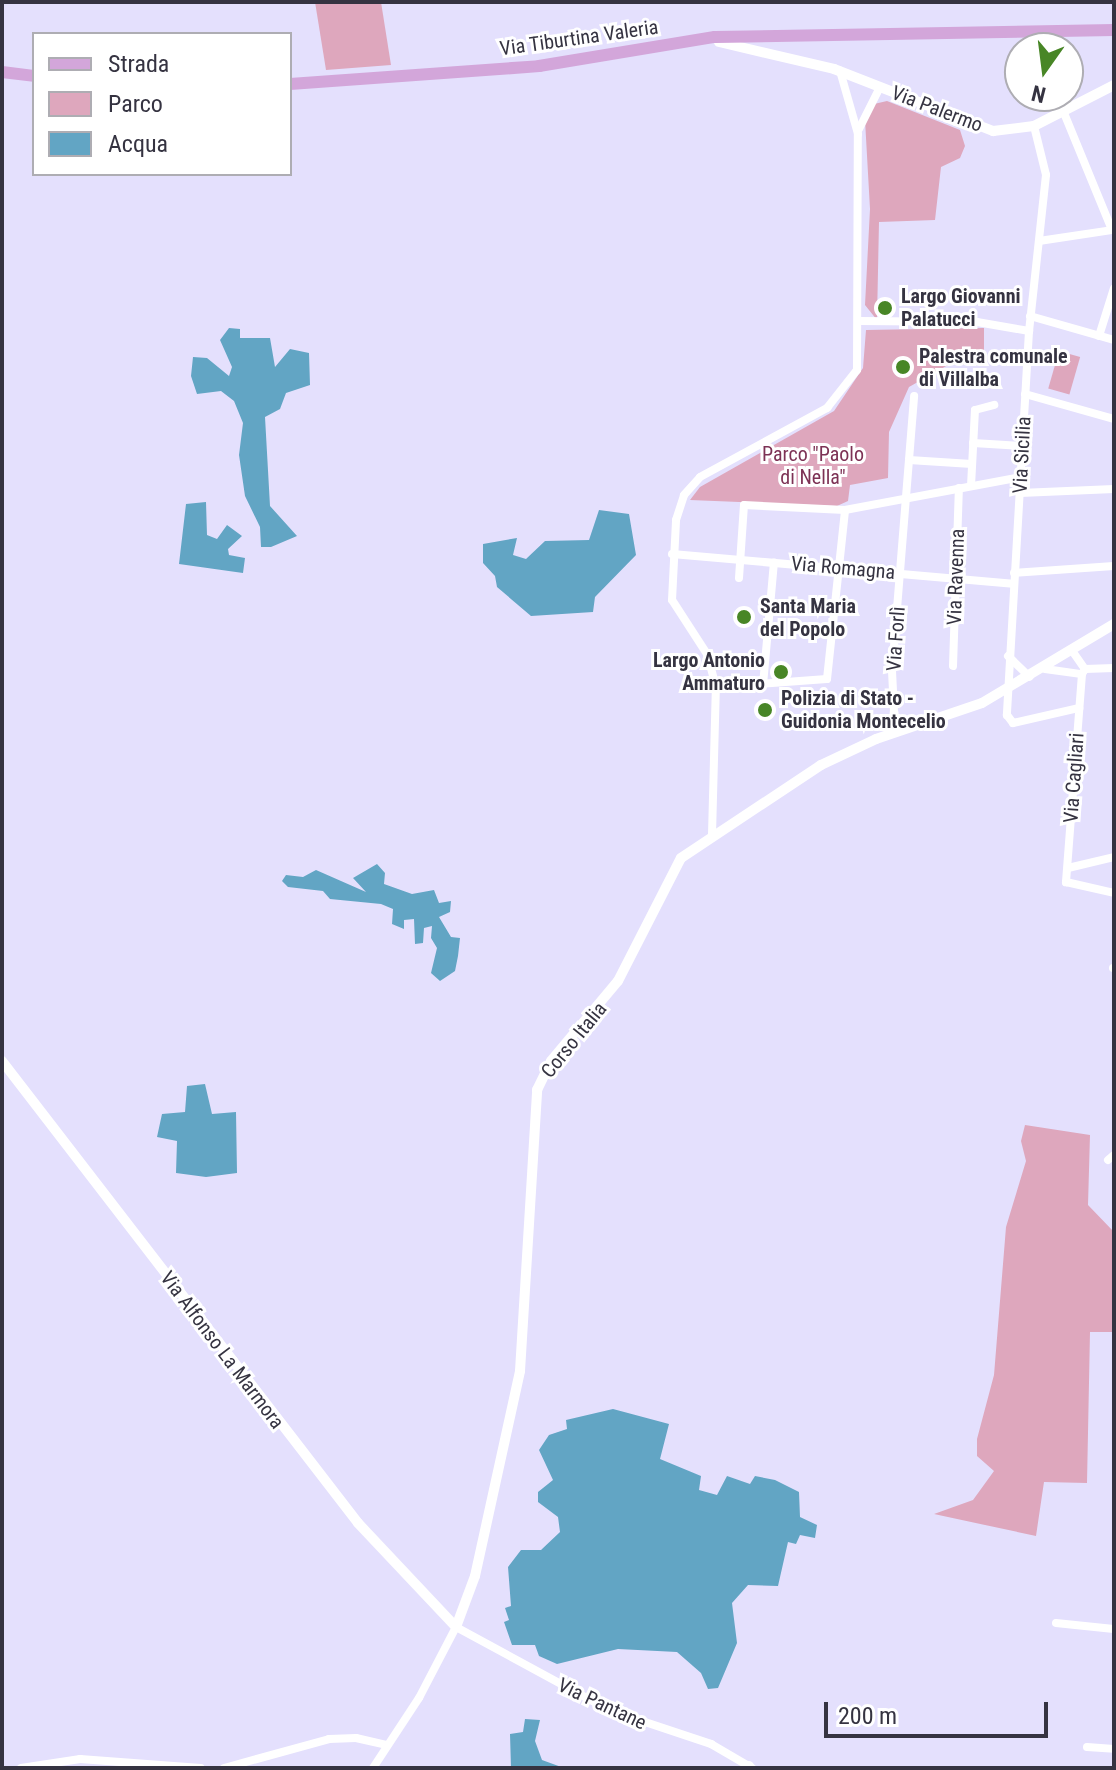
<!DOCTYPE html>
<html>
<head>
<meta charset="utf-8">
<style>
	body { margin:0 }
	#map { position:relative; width:1116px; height:1770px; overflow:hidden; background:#e4e0fd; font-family:"Roboto Condensed",sans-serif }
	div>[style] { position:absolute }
	.green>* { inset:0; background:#dea7bd; transform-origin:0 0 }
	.water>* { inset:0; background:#62a5c4 }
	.minor>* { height:8px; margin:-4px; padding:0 4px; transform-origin:4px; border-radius:4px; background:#fff }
	.tertiary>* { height:10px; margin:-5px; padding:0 5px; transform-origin:5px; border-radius:5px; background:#fff }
	.primary>* { height:12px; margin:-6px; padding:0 6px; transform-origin:6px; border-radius:6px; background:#d3a6da }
	.dots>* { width:22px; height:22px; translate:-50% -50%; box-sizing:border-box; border:4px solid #fff; border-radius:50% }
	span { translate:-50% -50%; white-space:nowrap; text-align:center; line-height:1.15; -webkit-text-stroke:6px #fff; paint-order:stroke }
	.street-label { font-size:20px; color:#353341 }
	.poi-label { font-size:20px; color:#353341; font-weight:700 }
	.left { translate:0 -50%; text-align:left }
	.right { translate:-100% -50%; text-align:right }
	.park-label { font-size:20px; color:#7d3255 }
	.frame { position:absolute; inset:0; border:4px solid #353341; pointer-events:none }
	.legend { position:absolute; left:32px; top:32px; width:260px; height:144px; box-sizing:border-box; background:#fff; border:2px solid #aeadb3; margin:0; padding:10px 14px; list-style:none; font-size:24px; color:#353341 }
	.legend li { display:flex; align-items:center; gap:16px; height:40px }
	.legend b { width:40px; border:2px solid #aeadb3 }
	.north { position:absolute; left:1004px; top:32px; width:80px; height:80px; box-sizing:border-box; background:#fff; border:2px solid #aeadb3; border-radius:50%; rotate:194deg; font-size:22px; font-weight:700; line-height:32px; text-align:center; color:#353341 }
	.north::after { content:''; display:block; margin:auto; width:28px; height:36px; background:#488626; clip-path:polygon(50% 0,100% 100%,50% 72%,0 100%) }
	.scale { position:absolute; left:824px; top:1702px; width:224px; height:36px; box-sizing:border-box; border:4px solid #353341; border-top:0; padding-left:10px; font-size:24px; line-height:28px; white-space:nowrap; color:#353341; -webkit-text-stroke:6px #fff; paint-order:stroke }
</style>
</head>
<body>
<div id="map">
	<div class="green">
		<div style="clip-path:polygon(315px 2px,381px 2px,391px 65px,326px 70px)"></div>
		<div style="clip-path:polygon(887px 101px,960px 130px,965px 146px,960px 158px,941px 167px,935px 220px,879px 222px,877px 320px,865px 305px,870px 209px,865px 120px,874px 104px)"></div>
		<div style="clip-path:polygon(984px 328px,984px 364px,948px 365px,909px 387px,889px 432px,888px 478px,850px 485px,848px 501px,837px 506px,690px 500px,700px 487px,834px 411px,863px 368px,866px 330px)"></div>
		<div style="left:1059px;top:351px;width:22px;height:39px;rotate:16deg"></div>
		<div style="clip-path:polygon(1025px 1125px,1090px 1135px,1088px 1205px,1114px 1232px,1114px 1332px,1090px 1332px,1087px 1483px,1044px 1482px,1036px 1536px,934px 1514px,973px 1500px,994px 1471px,977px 1456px,977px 1439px,994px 1375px,1006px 1227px,1026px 1161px,1021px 1141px)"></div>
	</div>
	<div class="water">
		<div style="clip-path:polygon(229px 328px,240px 329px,240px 338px,270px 338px,275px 367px,290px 349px,309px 353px,310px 385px,286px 393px,280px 409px,265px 417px,270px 506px,297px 536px,271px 547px,261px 547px,260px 527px,245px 496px,239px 455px,243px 423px,234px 401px,221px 391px,197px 394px,191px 376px,193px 357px,207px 358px,229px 376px,232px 367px,220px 340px)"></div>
		<div style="clip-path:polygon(206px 502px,207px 535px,217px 539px,227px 525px,242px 536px,228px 549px,229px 555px,245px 558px,243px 573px,179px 564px,186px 504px)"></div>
		<div style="clip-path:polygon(599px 510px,629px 514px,636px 555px,595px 597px,593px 612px,531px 616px,497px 587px,495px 576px,483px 563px,483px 544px,517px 538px,513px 555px,526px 559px,545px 541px,589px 540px)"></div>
		<div style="clip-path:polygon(377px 864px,385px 873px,384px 884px,412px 894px,434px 890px,439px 903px,451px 901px,450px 912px,439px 917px,451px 937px,460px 938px,458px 956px,455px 971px,440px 981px,431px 973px,437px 948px,431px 938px,432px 926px,424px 928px,423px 943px,415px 944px,414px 919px,404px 920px,404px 929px,392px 924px,393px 909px,381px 904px,330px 899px,323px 891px,288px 887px,282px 881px,286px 875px,303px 877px,316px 870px,366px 892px,353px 878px)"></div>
		<div style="clip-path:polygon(205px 1084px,212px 1114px,236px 1112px,237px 1173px,206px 1177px,176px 1173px,177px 1141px,157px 1137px,162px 1114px,185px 1112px,187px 1086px)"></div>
		<div style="clip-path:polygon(613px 1409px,669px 1424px,660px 1459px,701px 1476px,699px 1490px,717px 1495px,727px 1476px,750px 1484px,755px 1476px,775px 1480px,799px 1492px,800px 1517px,817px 1525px,815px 1538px,800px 1535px,796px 1544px,788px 1542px,778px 1586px,748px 1585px,732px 1603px,737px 1643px,718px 1688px,708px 1689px,701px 1673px,677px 1652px,618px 1649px,557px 1664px,539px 1656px,535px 1645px,512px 1645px,504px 1622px,509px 1620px,505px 1608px,511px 1606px,508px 1567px,521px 1550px,541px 1550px,560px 1532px,558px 1517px,538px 1502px,538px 1492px,553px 1480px,539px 1450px,549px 1435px,567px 1429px,566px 1420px)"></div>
		<div style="clip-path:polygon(525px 1719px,540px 1720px,535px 1741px,542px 1760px,564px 1768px,511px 1768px,510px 1734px,523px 1732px)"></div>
	</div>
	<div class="minor">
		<div style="left:1064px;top:113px;width:126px;rotate:67.7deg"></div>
		<div style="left:1034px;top:126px;width:50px;rotate:76.2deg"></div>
		<div style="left:1046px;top:175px;width:157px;rotate:96.2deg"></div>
		<div style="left:1029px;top:331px;width:385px;rotate:93.3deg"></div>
		<div style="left:1007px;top:715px;width:10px;rotate:53deg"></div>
		<div style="left:1013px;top:723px;width:68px;rotate:-12.8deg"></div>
		<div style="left:859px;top:129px;width:47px;rotate:-63.4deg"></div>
		<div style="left:1039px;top:241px;width:75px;rotate:-8.5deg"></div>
		<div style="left:1030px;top:316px;width:87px;rotate:15.9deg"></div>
		<div style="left:860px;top:321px;width:117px;rotate:0.5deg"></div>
		<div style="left:977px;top:322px;width:53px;rotate:9.8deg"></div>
		<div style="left:1099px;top:336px;width:50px;rotate:-72.6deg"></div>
		<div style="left:1025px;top:394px;width:92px;rotate:15.7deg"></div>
		<div style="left:973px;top:443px;width:50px;rotate:3.4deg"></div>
		<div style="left:909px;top:460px;width:63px;rotate:3.6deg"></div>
		<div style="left:971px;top:486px;width:76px;rotate:-87deg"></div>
		<div style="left:975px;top:410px;width:20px;rotate:-15deg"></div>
		<div style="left:1020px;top:493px;width:94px;rotate:-2.4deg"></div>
		<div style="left:672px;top:554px;width:342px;rotate:5deg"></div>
		<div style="left:1014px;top:573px;width:100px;rotate:-4deg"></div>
		<div style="left:739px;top:578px;width:73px;rotate:-86.1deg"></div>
		<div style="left:744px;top:505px;width:101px;rotate:2.8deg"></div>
		<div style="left:845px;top:510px;width:179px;rotate:-10.6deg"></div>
		<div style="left:1073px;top:652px;width:21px;rotate:55deg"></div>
		<div style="left:1008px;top:656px;width:30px;rotate:44deg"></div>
		<div style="left:953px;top:666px;width:178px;rotate:-88.1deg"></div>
		<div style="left:1045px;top:669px;width:37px;rotate:8deg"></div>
		<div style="left:1082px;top:674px;width:6px;rotate:-59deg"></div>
		<div style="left:1085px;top:669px;width:29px;rotate:-2deg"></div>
		<div style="left:1082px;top:674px;width:209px;rotate:94.4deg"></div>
		<div style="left:1066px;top:882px;width:49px;rotate:12.9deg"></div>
		<div style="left:763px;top:685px;width:123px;rotate:-84.9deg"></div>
		<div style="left:716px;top:687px;width:111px;rotate:-4.1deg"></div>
		<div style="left:827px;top:679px;width:170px;rotate:-83.9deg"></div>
		<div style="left:895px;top:732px;width:61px;rotate:-92.8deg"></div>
		<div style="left:892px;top:671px;width:276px;rotate:-85.4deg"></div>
		<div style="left:712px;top:835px;width:148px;rotate:-88.5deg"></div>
		<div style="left:716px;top:687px;width:34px;rotate:-105deg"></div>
		<div style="left:707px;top:654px;width:64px;rotate:-122.9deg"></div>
		<div style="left:672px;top:600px;width:80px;rotate:-87.1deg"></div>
		<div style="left:676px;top:520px;width:26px;rotate:-72deg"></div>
		<div style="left:684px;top:495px;width:24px;rotate:-48deg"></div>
		<div style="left:700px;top:477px;width:145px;rotate:-28.5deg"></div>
		<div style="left:827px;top:408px;width:48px;rotate:-51.7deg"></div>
		<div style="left:857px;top:370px;width:236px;rotate:-89.8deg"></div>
		<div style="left:858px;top:134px;width:66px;rotate:-105.9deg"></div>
		<div style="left:1068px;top:868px;width:47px;rotate:-13.4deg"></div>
		<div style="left:1113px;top:968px;width:1px"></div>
		<div style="left:1108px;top:1160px;width:8px;rotate:-40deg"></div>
		<div style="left:1056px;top:1623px;width:58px;rotate:5.9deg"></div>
		<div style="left:1087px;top:1747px;width:27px;rotate:4deg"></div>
		<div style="left:21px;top:1768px;width:60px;rotate:-8.7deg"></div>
		<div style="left:80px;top:1759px;width:121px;rotate:4.3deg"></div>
		<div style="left:224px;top:1768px;width:109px;rotate:-15.4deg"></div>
		<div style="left:329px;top:1739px;width:27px;rotate:-2deg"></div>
		<div style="left:356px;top:1738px;width:31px;rotate:13deg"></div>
		<div style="left:373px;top:1768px;width:84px;rotate:-56.7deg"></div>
		<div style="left:419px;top:1698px;width:80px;rotate:-62.5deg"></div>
		<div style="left:456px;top:1627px;width:174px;rotate:28.5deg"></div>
		<div style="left:609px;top:1710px;width:108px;rotate:18.4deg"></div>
		<div style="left:711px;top:1744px;width:48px;rotate:30.3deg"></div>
	</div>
	<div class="tertiary">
		<div style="left:719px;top:42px;width:118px;rotate:13.2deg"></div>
		<div style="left:834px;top:69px;width:171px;rotate:21.3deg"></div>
		<div style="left:993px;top:131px;width:41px;rotate:-7deg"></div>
		<div style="left:1034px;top:126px;width:90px;rotate:-27.1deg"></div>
		<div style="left:2px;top:1061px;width:583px;rotate:52.38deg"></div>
		<div style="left:358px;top:1523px;width:143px;rotate:46.7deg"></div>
		<div style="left:456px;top:1627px;width:54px;rotate:-69.6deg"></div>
		<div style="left:475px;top:1576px;width:210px;rotate:-77.6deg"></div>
		<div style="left:520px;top:1371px;width:282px;rotate:-86.5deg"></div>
		<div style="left:537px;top:1090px;width:32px;rotate:-64deg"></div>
		<div style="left:551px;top:1061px;width:104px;rotate:-50.1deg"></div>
		<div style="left:618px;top:981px;width:138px;rotate:-62.9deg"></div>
		<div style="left:681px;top:858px;width:168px;rotate:-33.6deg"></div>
		<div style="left:821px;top:765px;width:61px;rotate:-25.3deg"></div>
		<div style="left:876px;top:739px;width:112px;rotate:-18.8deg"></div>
		<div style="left:982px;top:703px;width:154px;rotate:-30.9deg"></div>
		<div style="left:749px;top:1766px;width:2px;rotate:63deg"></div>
	</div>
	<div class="primary">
		<div style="left:2px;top:72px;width:32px;rotate:7deg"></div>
		<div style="left:290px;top:84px;width:250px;rotate:-4.1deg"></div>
		<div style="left:539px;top:66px;width:178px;rotate:-9.4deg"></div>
		<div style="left:715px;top:37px;width:399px;rotate:-1deg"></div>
	</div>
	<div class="dots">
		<div style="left:885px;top:308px;background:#488626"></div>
		<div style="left:903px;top:367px;background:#488626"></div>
		<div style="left:744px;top:617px;background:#488626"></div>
		<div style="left:781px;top:672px;background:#488626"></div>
		<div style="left:765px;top:710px;background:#488626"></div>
	</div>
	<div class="street-label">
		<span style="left:579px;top:38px;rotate:-8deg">Via Tiburtina Valeria</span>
		<span style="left:937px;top:109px;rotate:21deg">Via Palermo</span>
		<span style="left:1022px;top:455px;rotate:-87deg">Via Sicilia</span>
		<span style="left:843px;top:568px;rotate:5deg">Via Romagna</span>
		<span style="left:956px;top:577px;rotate:-88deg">Via Ravenna</span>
		<span style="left:896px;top:639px;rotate:-86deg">Via Forlì</span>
		<span style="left:1074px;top:778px;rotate:-86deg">Via Cagliari</span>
		<span style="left:574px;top:1040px;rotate:-51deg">Corso Italia</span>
		<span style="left:222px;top:1350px;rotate:53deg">Via Alfonso La Marmora</span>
		<span style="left:602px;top:1704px;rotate:25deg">Via Pantane</span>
	</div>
	<div class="poi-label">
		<span class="left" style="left:901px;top:308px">Largo Giovanni<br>Palatucci</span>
		<span class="left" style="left:919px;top:368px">Palestra comunale<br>di Villalba</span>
		<span class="left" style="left:760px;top:618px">Santa Maria<br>del Popolo</span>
		<span class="right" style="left:765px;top:672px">Largo Antonio<br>Ammaturo</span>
		<span class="left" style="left:781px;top:710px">Polizia di Stato -<br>Guidonia Montecelio</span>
	</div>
	<div class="park-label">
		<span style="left:813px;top:466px">Parco "Paolo<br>di Nella"</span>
	</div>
	<div class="frame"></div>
	<ul class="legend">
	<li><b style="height:10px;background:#d3a6da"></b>Strada</li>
	<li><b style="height:22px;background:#dea7bd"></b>Parco</li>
	<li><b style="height:22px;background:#62a5c4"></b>Acqua</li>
	</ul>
	<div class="north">N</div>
	<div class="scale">200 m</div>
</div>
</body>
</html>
